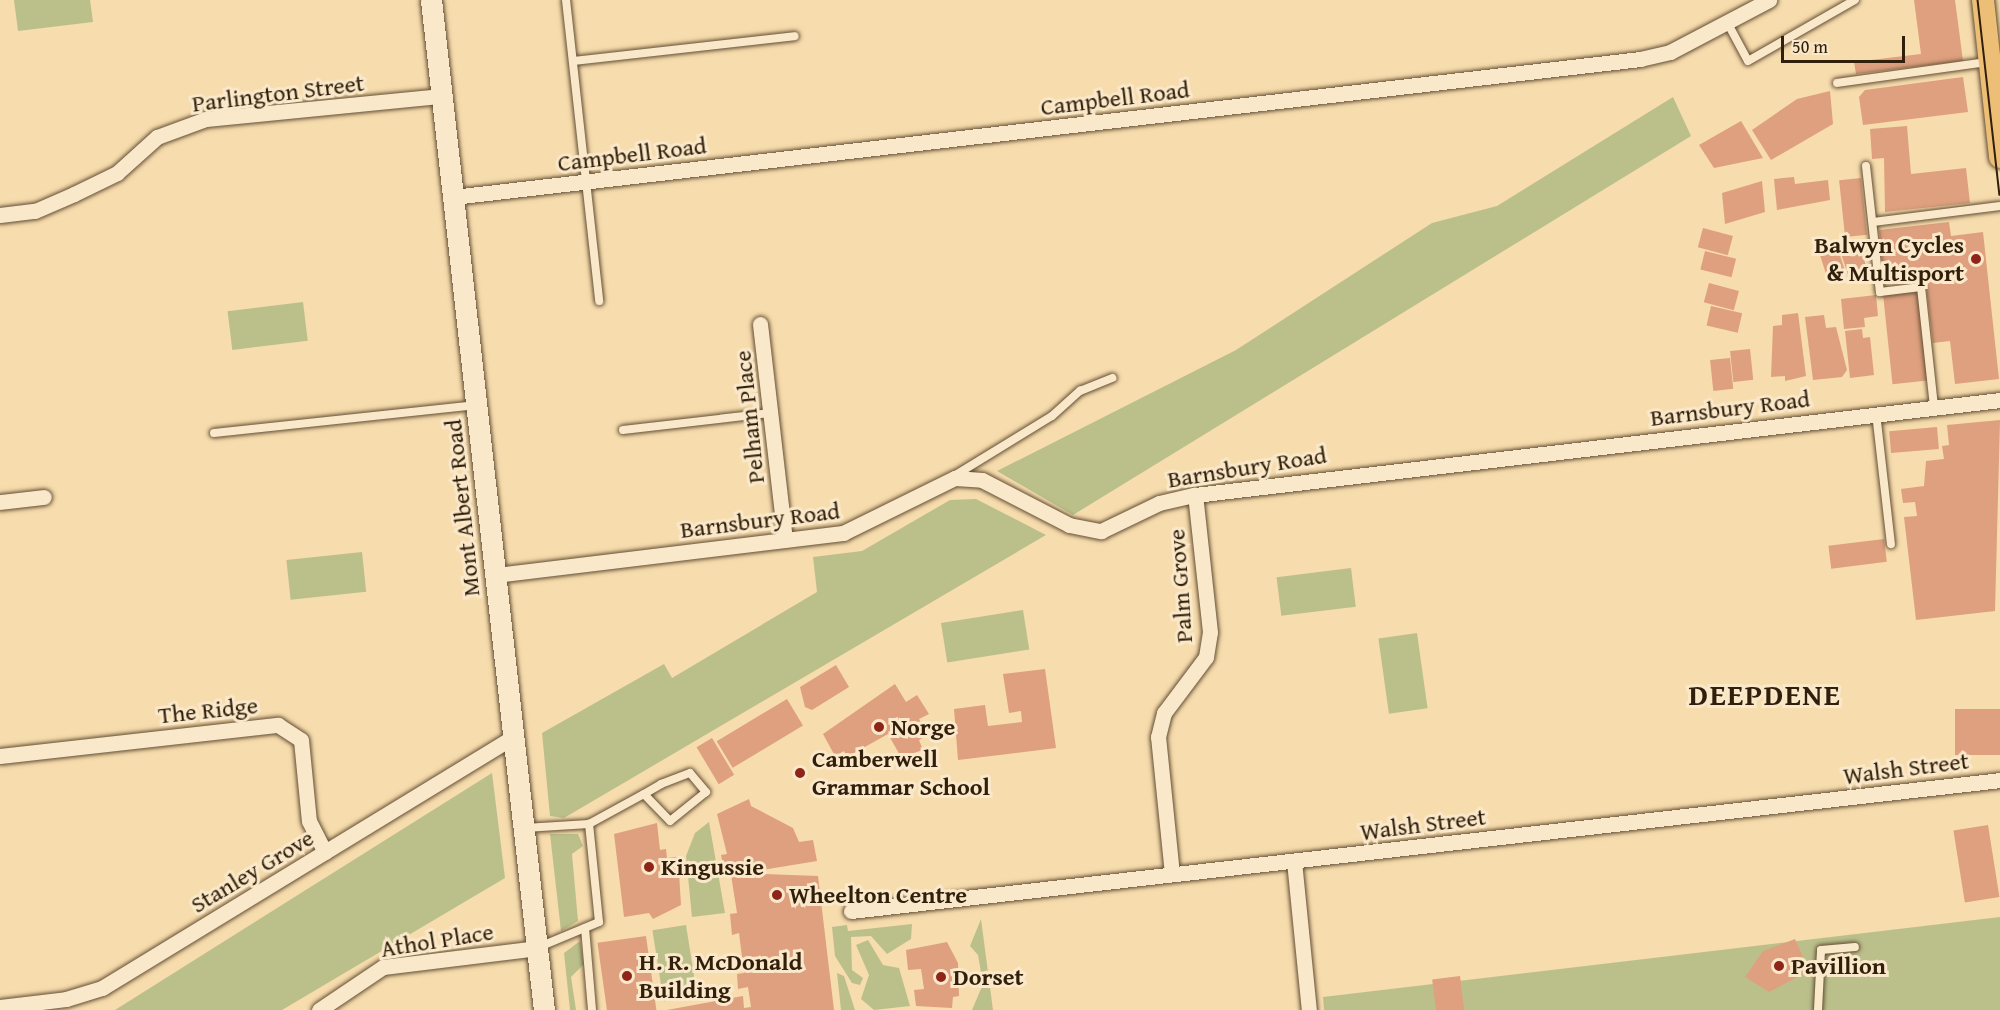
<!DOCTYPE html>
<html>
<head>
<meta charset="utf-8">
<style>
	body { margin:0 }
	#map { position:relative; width:2000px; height:1010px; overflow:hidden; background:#f7dcad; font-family:"Gentium Book Plus",serif }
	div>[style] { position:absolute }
	.green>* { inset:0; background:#bbc08b; transform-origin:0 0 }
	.building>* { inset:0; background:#dea07e; transform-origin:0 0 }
	.roads { filter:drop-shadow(0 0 2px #624e34) drop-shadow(0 0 2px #624e34) }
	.service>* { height:8px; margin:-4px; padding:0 4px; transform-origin:4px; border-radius:4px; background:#fae8ca }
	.minor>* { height:15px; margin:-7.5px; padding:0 7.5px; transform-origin:7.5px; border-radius:7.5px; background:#fae8ca }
	.secondary>* { height:21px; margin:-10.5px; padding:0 10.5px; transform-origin:10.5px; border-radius:10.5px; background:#fae8ca }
	.primary>* { height:22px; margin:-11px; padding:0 11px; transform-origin:11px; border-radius:11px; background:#ecbe76 }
	.tram>* { height:1.5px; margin:-0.75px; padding:0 0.75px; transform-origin:0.75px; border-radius:0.75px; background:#311f0b }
	.dots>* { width:16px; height:16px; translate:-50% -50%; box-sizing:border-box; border:3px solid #fae8ca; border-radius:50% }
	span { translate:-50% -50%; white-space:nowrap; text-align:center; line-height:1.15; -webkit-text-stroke:6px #fae8ca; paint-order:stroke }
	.street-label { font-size:24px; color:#311f0b }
	.poi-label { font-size:24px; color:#311f0b; font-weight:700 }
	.right { translate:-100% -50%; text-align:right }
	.left { translate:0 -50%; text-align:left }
	.district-label { font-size:30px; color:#311f0b; font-weight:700; letter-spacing:1.5px }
	.scale { position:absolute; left:1781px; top:36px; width:124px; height:27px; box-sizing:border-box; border:3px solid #311f0b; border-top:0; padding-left:8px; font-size:18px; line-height:21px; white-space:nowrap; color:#311f0b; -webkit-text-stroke:4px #fae8ca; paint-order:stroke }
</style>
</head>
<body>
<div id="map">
	<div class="green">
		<div style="clip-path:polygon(14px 0,90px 0,93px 22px,18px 31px)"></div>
		<div style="clip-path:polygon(1673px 97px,1691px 136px,1073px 515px,997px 471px,1236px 350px,1432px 223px,1497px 206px)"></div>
		<div style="left:303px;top:302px;width:39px;height:76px;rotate:83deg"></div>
		<div style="clip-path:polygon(976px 499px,1046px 535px,564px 818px,550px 816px,542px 733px,664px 664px,672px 678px,817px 592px,813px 557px,862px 551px,950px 500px)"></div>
		<div style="left:362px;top:552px;width:40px;height:76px;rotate:84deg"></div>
		<div style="left:1351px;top:568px;width:39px;height:75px;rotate:83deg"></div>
		<div style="left:1023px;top:610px;width:40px;height:83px;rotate:81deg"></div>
		<div style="left:1417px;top:633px;width:76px;height:39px;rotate:82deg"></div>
		<div style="clip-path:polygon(492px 773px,505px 878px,282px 1010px,115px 1010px)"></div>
		<div style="clip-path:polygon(709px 822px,725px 913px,692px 917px,686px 856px,695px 833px)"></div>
		<div style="clip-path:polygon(550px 834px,578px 834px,583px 846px,572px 854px,578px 921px,561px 931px)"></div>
		<div style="clip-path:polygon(2000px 917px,2000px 1010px,1324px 1010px,1323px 997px)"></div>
		<div style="clip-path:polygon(981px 919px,993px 1010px,972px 1010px,983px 984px,978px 955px,970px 946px)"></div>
		<div style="clip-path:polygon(912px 924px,911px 939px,887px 954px,871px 936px,851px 937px,852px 970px,863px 978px,860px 985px,852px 983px,835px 956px,832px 927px,847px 925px,848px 931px)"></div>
		<div style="left:686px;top:925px;width:72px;height:34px;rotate:81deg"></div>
		<div style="clip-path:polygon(868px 940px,883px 965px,899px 968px,910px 1006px,874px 1010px,861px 999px,869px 975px,856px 945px)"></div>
		<div style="clip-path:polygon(580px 941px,584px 964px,571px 977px,576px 1010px,570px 1010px,564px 953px)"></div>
		<div style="clip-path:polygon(837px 973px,844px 976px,855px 1010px,841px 1010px)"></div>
	</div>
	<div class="building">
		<div style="clip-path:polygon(1914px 0,1955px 0,1963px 61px,1856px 74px,1854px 62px,1921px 54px)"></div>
		<div style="clip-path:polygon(1963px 77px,1968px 112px,1863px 125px,1859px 97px,1865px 90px)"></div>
		<div style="clip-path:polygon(1830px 91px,1833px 124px,1771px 160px,1752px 130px,1797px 99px)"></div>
		<div style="clip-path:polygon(1741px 121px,1763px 158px,1714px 168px,1699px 145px)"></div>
		<div style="clip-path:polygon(1907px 126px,1911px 174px,1966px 168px,1970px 203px,1885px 212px,1884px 158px,1872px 159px,1870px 129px)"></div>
		<div style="clip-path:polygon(1794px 177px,1795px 184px,1828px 180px,1830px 200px,1777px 210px,1774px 179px)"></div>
		<div style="left:1861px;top:178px;width:57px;height:22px;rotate:84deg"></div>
		<div style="clip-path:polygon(1762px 181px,1765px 212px,1725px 224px,1722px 193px)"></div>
		<div style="clip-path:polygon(1949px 222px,1951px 236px,1983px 232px,1999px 379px,1955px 384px,1950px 341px,1933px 343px,1925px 278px,1884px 282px,1879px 230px)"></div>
		<div style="left:1703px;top:228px;width:31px;height:20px;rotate:15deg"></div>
		<div style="left:1836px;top:243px;width:32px;height:19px;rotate:72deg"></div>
		<div style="left:1859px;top:244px;width:32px;height:20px;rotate:72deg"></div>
		<div style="left:1705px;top:251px;width:32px;height:19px;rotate:14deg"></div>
		<div style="left:1709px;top:283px;width:31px;height:20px;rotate:15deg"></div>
		<div style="left:1918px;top:292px;width:89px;height:35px;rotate:84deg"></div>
		<div style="clip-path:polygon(1876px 295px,1878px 316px,1864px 318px,1865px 327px,1844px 329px,1841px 299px)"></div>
		<div style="left:1711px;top:306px;width:32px;height:20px;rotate:13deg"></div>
		<div style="clip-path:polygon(1798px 313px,1806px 376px,1785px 381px,1785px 376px,1771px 377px,1773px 326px,1782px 325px,1782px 315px)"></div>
		<div style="clip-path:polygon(1824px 315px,1826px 328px,1836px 327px,1847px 370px,1842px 377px,1813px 380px,1805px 317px)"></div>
		<div style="clip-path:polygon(1862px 329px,1863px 338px,1870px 337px,1874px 375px,1850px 378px,1845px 331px)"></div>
		<div style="left:1750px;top:349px;width:31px;height:20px;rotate:84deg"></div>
		<div style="left:1730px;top:358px;width:31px;height:20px;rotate:84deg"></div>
		<div style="clip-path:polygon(2000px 420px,1995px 611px,1916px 620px,1904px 517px,1917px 516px,1915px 502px,1903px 503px,1901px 489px,1924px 486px,1926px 461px,1944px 459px,1942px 446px,1949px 445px,1947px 425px)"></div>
		<div style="left:1937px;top:427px;width:22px;height:48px;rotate:85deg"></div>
		<div style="left:1884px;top:539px;width:23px;height:56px;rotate:83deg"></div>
		<div style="clip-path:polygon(836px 665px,849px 687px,812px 710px,805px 707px,800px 687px)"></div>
		<div style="clip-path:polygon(1045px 669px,1056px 748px,958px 760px,954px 709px,985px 705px,988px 726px,1022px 722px,1021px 711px,1009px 713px,1003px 674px)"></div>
		<div style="clip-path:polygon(895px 684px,906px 702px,917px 695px,929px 714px,919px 719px,928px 735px,919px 740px,923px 750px,901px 757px,888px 734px,847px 757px,844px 751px,835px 756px,823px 734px)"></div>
		<div style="left:787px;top:699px;width:31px;height:82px;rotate:59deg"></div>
		<div style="left:2000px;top:709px;width:46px;height:45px;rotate:90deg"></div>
		<div style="left:712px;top:738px;width:43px;height:18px;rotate:59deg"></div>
		<div style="clip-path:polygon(749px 799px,751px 806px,793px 828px,799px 842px,813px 840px,817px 861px,762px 870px,764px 874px,818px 876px,834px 1010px,667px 1010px,743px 996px,744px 1008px,751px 1007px,748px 987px,738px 989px,737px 974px,744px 973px,739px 933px,732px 935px,730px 914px,737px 913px,731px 875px,725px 875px,721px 855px,727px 854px,717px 814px)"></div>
		<div style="clip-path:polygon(657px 823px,660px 850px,666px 849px,667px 858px,678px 857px,681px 905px,653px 919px,649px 913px,624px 917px,614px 834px)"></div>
		<div style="left:1988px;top:825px;width:73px;height:35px;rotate:81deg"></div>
		<div style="left:646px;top:936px;width:75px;height:49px;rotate:82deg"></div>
		<div style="clip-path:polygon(1795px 939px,1809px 971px,1769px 992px,1745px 977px,1763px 951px)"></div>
		<div style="clip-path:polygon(947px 942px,958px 963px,959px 996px,953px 997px,952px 1008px,916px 1006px,914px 990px,924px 989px,921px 969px,908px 970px,906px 950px)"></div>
		<div style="left:1460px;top:976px;width:34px;height:28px;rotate:83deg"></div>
	</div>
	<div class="roads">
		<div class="service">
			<div style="left:566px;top:0;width:303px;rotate:83.7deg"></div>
			<div style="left:1727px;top:22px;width:44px;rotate:61.7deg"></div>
			<div style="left:1748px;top:61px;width:123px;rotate:-29.7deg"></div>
			<div style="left:573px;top:61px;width:223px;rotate:-6.4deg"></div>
			<div style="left:1837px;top:83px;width:151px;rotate:-8deg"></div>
			<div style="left:1866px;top:166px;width:127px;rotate:83.7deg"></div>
			<div style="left:1880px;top:292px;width:41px;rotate:-7deg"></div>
			<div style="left:1921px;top:287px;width:121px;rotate:83.8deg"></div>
			<div style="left:1873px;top:222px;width:128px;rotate:-7.2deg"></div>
			<div style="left:1876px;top:413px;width:132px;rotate:83.5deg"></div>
			<div style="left:623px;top:430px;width:149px;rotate:-6.6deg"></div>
			<div style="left:214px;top:433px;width:262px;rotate:-6.1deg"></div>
			<div style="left:954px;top:476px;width:115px;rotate:-31.5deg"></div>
			<div style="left:1052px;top:416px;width:38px;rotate:-42deg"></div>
			<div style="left:1080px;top:391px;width:35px;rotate:-22deg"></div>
			<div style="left:525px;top:828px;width:64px;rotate:-3.6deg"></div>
			<div style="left:589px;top:824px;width:63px;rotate:-28.6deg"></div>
			<div style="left:644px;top:794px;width:20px;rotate:-30deg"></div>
			<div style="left:661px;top:784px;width:31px;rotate:-21deg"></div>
			<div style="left:690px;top:773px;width:25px;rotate:50deg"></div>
			<div style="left:706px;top:792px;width:46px;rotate:141.1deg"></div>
			<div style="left:670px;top:821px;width:37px;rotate:-134deg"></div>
			<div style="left:585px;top:928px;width:82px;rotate:85.1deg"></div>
			<div style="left:539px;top:947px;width:65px;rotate:-22.6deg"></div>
			<div style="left:599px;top:922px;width:99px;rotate:-95.8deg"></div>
			<div style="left:1818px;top:1010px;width:60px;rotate:-87.1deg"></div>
			<div style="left:1821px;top:950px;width:34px;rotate:-5deg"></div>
		</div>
		<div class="minor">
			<div style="left:453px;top:197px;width:1195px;rotate:-6.63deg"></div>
			<div style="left:1640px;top:59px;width:31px;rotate:-13deg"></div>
			<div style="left:1670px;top:52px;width:112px;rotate:-27.7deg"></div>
			<div style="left:0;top:215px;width:35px;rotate:-7deg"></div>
			<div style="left:35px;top:211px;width:43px;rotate:-23.6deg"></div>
			<div style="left:74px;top:194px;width:48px;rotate:-26deg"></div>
			<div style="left:117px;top:173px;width:54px;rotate:-42deg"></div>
			<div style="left:157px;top:137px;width:52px;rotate:-20.2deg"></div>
			<div style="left:206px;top:119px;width:237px;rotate:-5.6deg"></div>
			<div style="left:760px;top:324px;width:217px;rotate:83.4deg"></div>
			<div style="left:0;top:502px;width:44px;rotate:-6.5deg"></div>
			<div style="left:496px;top:575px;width:350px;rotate:-6.9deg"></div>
			<div style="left:843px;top:533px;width:125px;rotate:-26.2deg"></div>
			<div style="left:955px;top:478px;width:27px;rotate:4deg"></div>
			<div style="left:982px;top:480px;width:98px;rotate:27.3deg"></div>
			<div style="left:1069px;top:525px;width:33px;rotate:11deg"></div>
			<div style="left:1101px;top:531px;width:64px;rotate:-25.8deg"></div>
			<div style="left:1159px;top:503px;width:37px;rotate:-13deg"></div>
			<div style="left:1195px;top:495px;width:811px;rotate:-6.73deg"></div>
			<div style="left:0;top:756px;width:280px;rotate:-6.4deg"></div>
			<div style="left:278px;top:725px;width:27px;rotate:33deg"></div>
			<div style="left:301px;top:740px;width:81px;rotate:84.4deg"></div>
			<div style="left:309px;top:821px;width:35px;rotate:63deg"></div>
			<div style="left:1294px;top:861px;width:150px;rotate:84.3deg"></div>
			<div style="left:1172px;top:874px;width:138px;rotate:-95.8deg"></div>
			<div style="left:1158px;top:737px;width:25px;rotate:-76deg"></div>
			<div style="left:1164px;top:713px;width:70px;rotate:-53.1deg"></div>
			<div style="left:1206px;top:657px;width:25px;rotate:-81deg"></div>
			<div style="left:1210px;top:632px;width:138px;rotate:-96.2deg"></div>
			<div style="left:851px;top:911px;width:1156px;rotate:-6.5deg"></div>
			<div style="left:0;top:1007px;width:66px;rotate:-6.9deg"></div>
			<div style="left:66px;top:999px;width:38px;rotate:-17deg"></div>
			<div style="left:102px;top:988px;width:482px;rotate:-31.4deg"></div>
			<div style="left:319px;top:1010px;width:77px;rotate:-33.9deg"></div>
			<div style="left:383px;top:967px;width:156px;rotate:-7deg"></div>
		</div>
		<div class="secondary">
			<div style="left:431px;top:0;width:1016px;rotate:83.62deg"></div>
		</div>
		<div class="primary">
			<div style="left:1983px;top:0;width:158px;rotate:83.8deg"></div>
		</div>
	</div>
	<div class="tram">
		<div style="left:1978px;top:0;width:196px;rotate:83.6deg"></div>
	</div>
	<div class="dots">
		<div style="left:1976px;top:259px;background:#8f2418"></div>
		<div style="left:879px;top:727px;background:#8f2418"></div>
		<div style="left:800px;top:773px;background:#8f2418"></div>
		<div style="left:649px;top:867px;background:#8f2418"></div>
		<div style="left:777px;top:895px;background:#8f2418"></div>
		<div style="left:1779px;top:966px;background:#8f2418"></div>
		<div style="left:627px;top:976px;background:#8f2418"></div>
		<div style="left:941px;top:977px;background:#8f2418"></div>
	</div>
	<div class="street-label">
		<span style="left:278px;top:93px;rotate:-7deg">Parlington Street</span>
		<span style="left:1115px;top:98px;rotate:-7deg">Campbell Road</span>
		<span style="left:632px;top:154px;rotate:-7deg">Campbell Road</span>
		<span style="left:1730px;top:408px;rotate:-7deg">Barnsbury Road</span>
		<span style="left:749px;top:417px;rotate:-96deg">Pelham Place</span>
		<span style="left:1247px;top:467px;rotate:-9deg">Barnsbury Road</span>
		<span style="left:462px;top:508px;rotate:-96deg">Mont Albert Road</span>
		<span style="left:760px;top:520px;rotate:-7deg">Barnsbury Road</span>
		<span style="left:1180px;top:586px;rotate:-94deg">Palm Grove</span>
		<span style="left:208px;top:710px;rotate:-6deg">The Ridge</span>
		<span style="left:1906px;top:768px;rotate:-7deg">Walsh Street</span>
		<span style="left:1423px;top:824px;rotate:-7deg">Walsh Street</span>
		<span style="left:252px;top:871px;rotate:-31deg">Stanley Grove</span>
		<span style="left:437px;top:940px;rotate:-9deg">Athol Place</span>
	</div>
	<div class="poi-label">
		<span class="right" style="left:1964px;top:259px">Balwyn Cycles<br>&amp; Multisport</span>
		<span class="left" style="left:891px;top:727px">Norge</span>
		<span class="left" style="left:812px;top:773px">Camberwell<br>Grammar School</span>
		<span class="left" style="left:661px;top:867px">Kingussie</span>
		<span class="left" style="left:789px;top:895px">Wheelton Centre</span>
		<span class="left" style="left:639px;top:976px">H. R. McDonald<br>Building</span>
		<span class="left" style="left:1791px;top:966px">Pavillion</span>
		<span class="left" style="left:953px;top:977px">Dorset</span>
	</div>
	<div class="district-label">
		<span style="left:1765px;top:694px">DEEPDENE</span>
	</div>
	<div class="scale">50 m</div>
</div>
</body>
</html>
